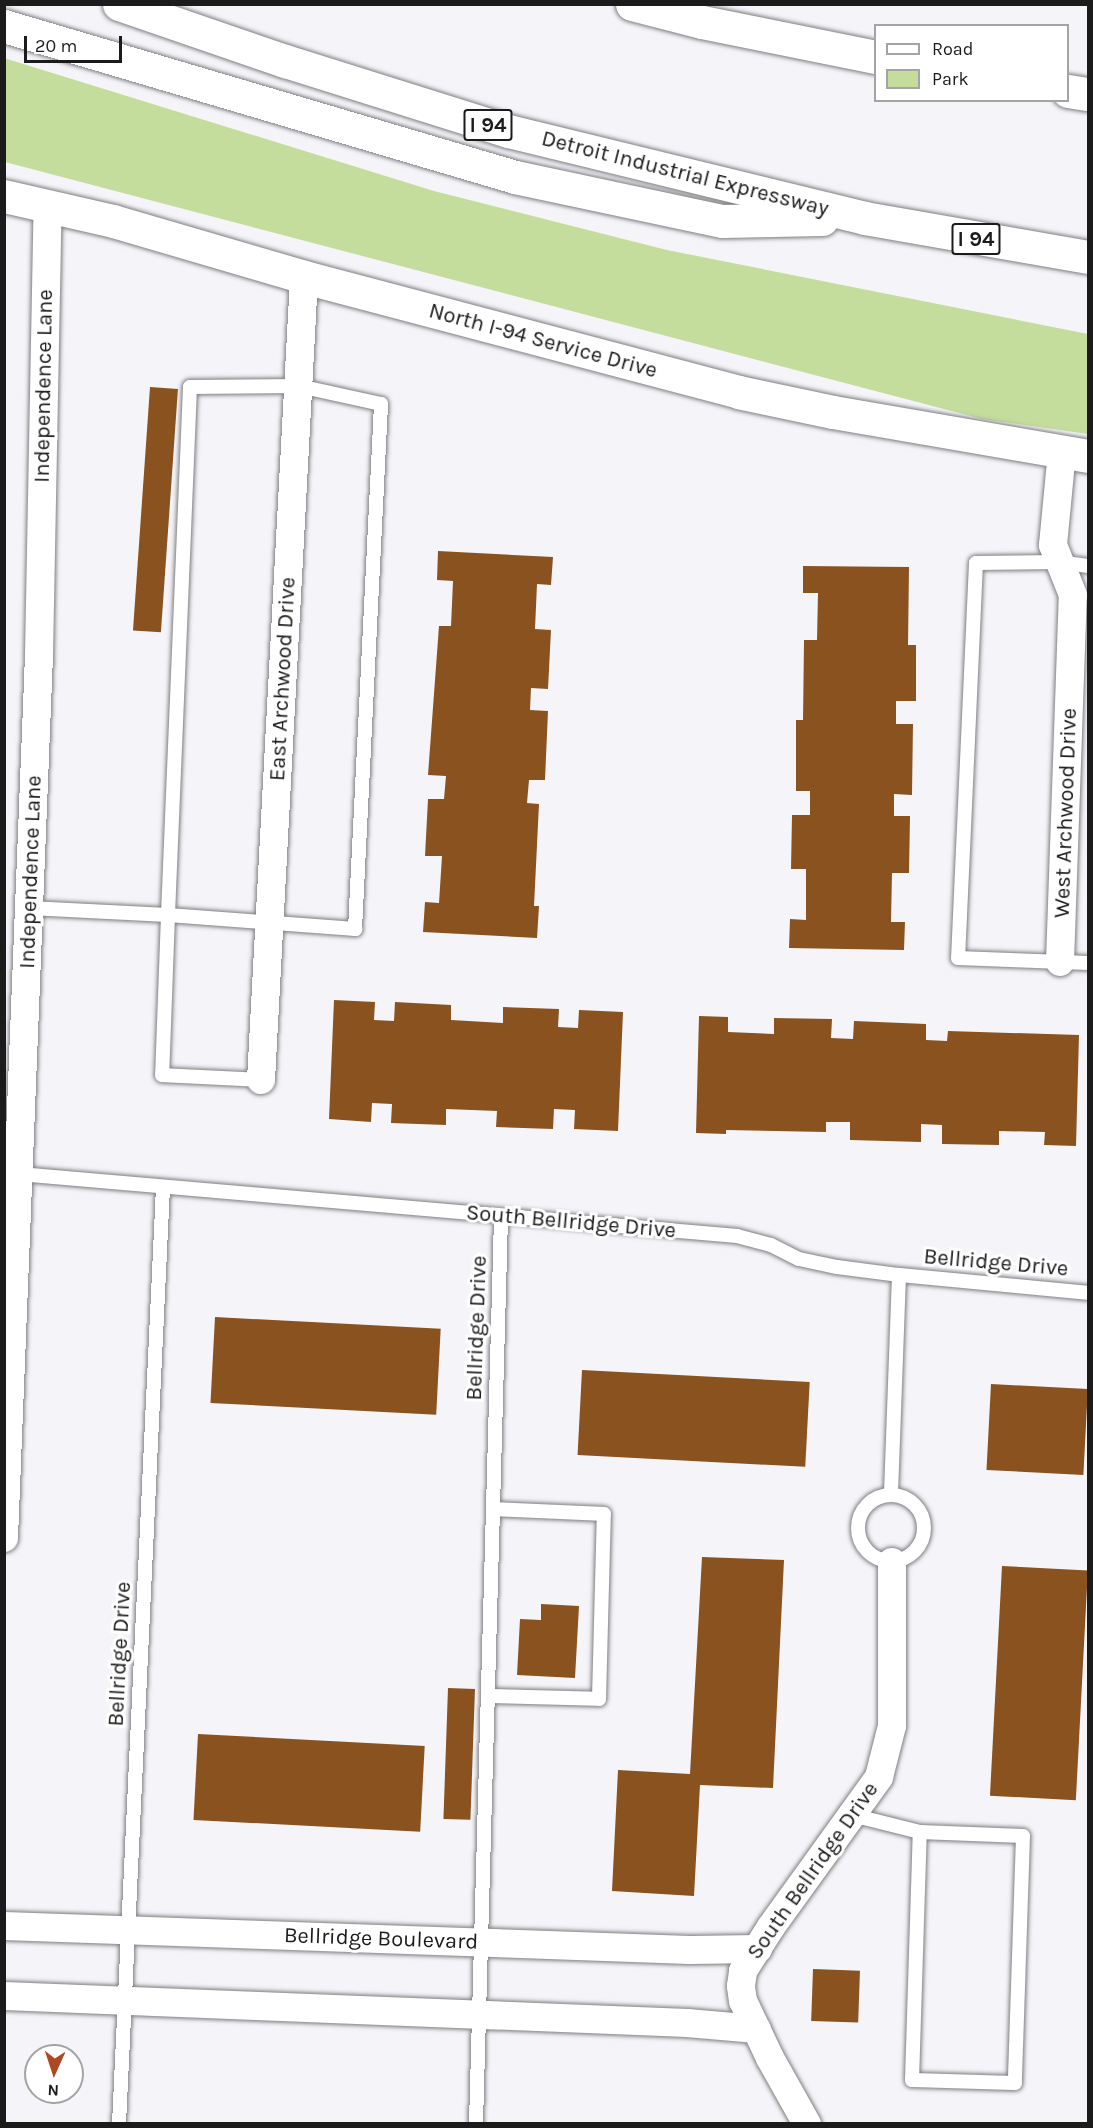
<!DOCTYPE html>
<html>
<head>
<meta charset="utf-8">
<style>
	body { margin:0 }
	#map { position:relative; width:1093px; height:2128px; overflow:hidden; background:#f5f5f9; font-family:Karla,sans-serif }
	div>[style] { position:absolute }
	.green>* { inset:0; background:#c4dd9d }
	.building>* { inset:0; background:#89521f; transform-origin:0 0 }
	.roads { filter:drop-shadow(0 0 2px #7f7f82) drop-shadow(0 0 2px #7f7f82) }
	.service>* { height:14px; margin:-7px; padding:0 7px; transform-origin:7px; border-radius:7px; background:#fff }
	.service>.ring { margin:-7px; padding:0; box-sizing:content-box; background:none; border:14px solid #fff; border-radius:50% }
	.minor>* { height:28px; margin:-14px; padding:0 14px; transform-origin:14px; border-radius:14px; background:#fff }
	.tertiary>* { height:33px; margin:-16.5px; padding:0 16.5px; transform-origin:16.5px; border-radius:16.5px; background:#fff }
	.motorway>* { height:33px; margin:-16.5px; padding:0 16.5px; transform-origin:16.5px; border-radius:16.5px; background:#fff }
	span { translate:-50% -50%; white-space:nowrap; text-align:center; line-height:1.15; -webkit-text-stroke:6px #fff; paint-order:stroke }
	.shield-label span { padding:2px 4px; background:#fff; border:2px solid; border-radius:4px; -webkit-text-stroke-width:0 }
	.shield-label { font-size:21px; color:#1b1b1c; font-weight:700 }
	.street-label { font-size:22px; color:#1b1b1c }
	.frame { position:absolute; inset:0; border:6px solid #1b1b1c; pointer-events:none }
	.legend { position:absolute; left:874px; top:24px; width:195px; height:78px; box-sizing:border-box; background:#fff; border:2px solid #a4a4a4; margin:0; padding:8px 10px; list-style:none; font-size:18px; color:#1b1b1c }
	.legend li { display:flex; align-items:center; gap:12px; height:30px }
	.legend b { width:30px; border:2px solid #a4a4a4 }
	.north { position:absolute; left:24px; top:2044px; width:60px; height:60px; box-sizing:border-box; background:#fff; border:2px solid #a4a4a4; border-radius:50%; rotate:183deg; font-size:16px; font-weight:700; line-height:24px; text-align:center; color:#1b1b1c }
	.north::after { content:''; display:block; margin:auto; width:21px; height:27px; background:#af4724; clip-path:polygon(50% 0,100% 100%,50% 72%,0 100%) }
	.scale { position:absolute; left:24px; top:36px; width:98px; height:27px; box-sizing:border-box; border:3px solid #1b1b1c; border-top:0; padding-left:8px; font-size:18px; line-height:21px; white-space:nowrap; color:#1b1b1c; -webkit-text-stroke:4px #fff; paint-order:stroke }
</style>
</head>
<body>
<div id="map">
	<div class="green">
		<div style="clip-path:polygon(4px 58px,434px 191px,667px 250px,1088px 334px,1088px 434px,982px 419px,5px 162px)"></div>
	</div>
	<div class="building">
		<div style="left:150px;top:387px;width:28px;height:244px;rotate:4deg"></div>
		<div style="clip-path:polygon(438px 551px,553px 557px,551px 585px,537px 584px,535px 629px,551px 630px,548px 689px,531px 688px,530px 710px,548px 711px,545px 780px,529px 780px,527px 803px,539px 804px,534px 906px,539px 906px,537px 938px,423px 932px,425px 902px,439px 903px,442px 856px,425px 856px,428px 799px,444px 799px,446px 776px,428px 775px,439px 626px,451px 626px,453px 581px,437px 580px)"></div>
		<div style="clip-path:polygon(803px 566px,909px 567px,908px 645px,916px 645px,916px 701px,896px 701px,896px 724px,913px 724px,912px 795px,894px 794px,894px 816px,910px 816px,909px 873px,892px 873px,891px 922px,905px 922px,904px 950px,789px 948px,790px 919px,806px 920px,806px 869px,791px 869px,792px 815px,810px 815px,810px 791px,796px 791px,796px 720px,803px 720px,804px 640px,817px 640px,818px 593px,803px 593px)"></div>
		<div style="clip-path:polygon(334px 1000px,375px 1002px,374px 1020px,394px 1021px,395px 1002px,451px 1005px,451px 1020px,503px 1023px,503px 1007px,559px 1009px,558px 1027px,578px 1028px,579px 1010px,623px 1012px,618px 1131px,574px 1129px,575px 1110px,554px 1109px,553px 1129px,496px 1127px,497px 1111px,446px 1109px,446px 1125px,391px 1123px,392px 1104px,372px 1103px,371px 1122px,329px 1119px)"></div>
		<div style="clip-path:polygon(699px 1016px,728px 1017px,728px 1032px,774px 1034px,774px 1018px,832px 1019px,831px 1038px,853px 1039px,854px 1021px,926px 1024px,926px 1040px,947px 1041px,948px 1031px,1079px 1035px,1076px 1146px,1044px 1145px,1045px 1132px,999px 1131px,999px 1145px,942px 1144px,942px 1125px,921px 1124px,921px 1142px,850px 1140px,850px 1122px,826px 1122px,826px 1132px,726px 1130px,726px 1134px,696px 1133px)"></div>
		<div style="left:215px;top:1317px;width:226px;height:86px;rotate:3deg"></div>
		<div style="left:582px;top:1370px;width:228px;height:85px;rotate:3deg"></div>
		<div style="left:991px;top:1384px;width:97px;height:86px;rotate:3deg"></div>
		<div style="clip-path:polygon(702px 1557px,784px 1560px,773px 1788px,700px 1785px,694px 1896px,612px 1891px,618px 1770px,690px 1774px)"></div>
		<div style="left:1002px;top:1566px;width:86px;height:230px;rotate:3deg"></div>
		<div style="clip-path:polygon(541px 1604px,579px 1606px,575px 1678px,517px 1675px,520px 1619px,541px 1620px)"></div>
		<div style="left:448px;top:1688px;width:27px;height:131px;rotate:2deg"></div>
		<div style="left:198px;top:1734px;width:227px;height:86px;rotate:3deg"></div>
		<div style="left:813px;top:1969px;width:47px;height:52px;rotate:2deg"></div>
	</div>
	<div class="roads">
		<div class="service">
			<div style="left:1088px;top:566px;width:28px;rotate:-172deg"></div>
			<div style="left:1060px;top:562px;width:84px;rotate:179.3deg"></div>
			<div style="left:976px;top:563px;width:395px;rotate:92.6deg"></div>
			<div style="left:958px;top:958px;width:130px;rotate:2.2deg"></div>
			<div style="left:29px;top:908px;width:139px;rotate:2.9deg"></div>
			<div style="left:168px;top:915px;width:188px;rotate:4.3deg"></div>
			<div style="left:355px;top:929px;width:526px;rotate:-87.16deg"></div>
			<div style="left:381px;top:404px;width:84px;rotate:-167.6deg"></div>
			<div style="left:299px;top:386px;width:109px;rotate:179.5deg"></div>
			<div style="left:190px;top:387px;width:528px;rotate:92.39deg"></div>
			<div style="left:168px;top:915px;width:160px;rotate:92.1deg"></div>
			<div style="left:162px;top:1075px;width:99px;rotate:2.9deg"></div>
			<div style="left:19px;top:1174px;width:721px;rotate:4.94deg"></div>
			<div style="left:737px;top:1236px;width:35px;rotate:15deg"></div>
			<div style="left:771px;top:1245px;width:31px;rotate:27deg"></div>
			<div style="left:799px;top:1259px;width:39px;rotate:12deg"></div>
			<div style="left:837px;top:1267px;width:63px;rotate:7.4deg"></div>
			<div style="left:899px;top:1275px;width:220px;rotate:92.1deg"></div>
			<div style="left:899px;top:1275px;width:190px;rotate:5.4deg"></div>
			<div class="ring" style="left:858px;top:1495px;width:52px;height:52px"></div>
			<div style="left:488px;top:1696px;width:111px;rotate:1.5deg"></div>
			<div style="left:599px;top:1699px;width:185px;rotate:-88.5deg"></div>
			<div style="left:604px;top:1514px;width:111px;rotate:-177.4deg"></div>
			<div style="left:852px;top:1815px;width:70px;rotate:14deg"></div>
			<div style="left:920px;top:1832px;width:103px;rotate:2.2deg"></div>
			<div style="left:1023px;top:1836px;width:247px;rotate:91.9deg"></div>
			<div style="left:1015px;top:2083px;width:103px;rotate:-178.3deg"></div>
			<div style="left:912px;top:2080px;width:248px;rotate:-88.2deg"></div>
			<div style="left:119px;top:2124px;width:938px;rotate:-87.31deg"></div>
			<div style="left:476px;top:2124px;width:907px;rotate:-88.42deg"></div>
		</div>
		<div class="minor">
			<div style="left:1060px;top:962px;width:367px;rotate:-88deg"></div>
			<div style="left:1073px;top:595px;width:54px;rotate:-111.8deg"></div>
			<div style="left:1053px;top:545px;width:93px;rotate:-84.5deg"></div>
			<div style="left:261px;top:1080px;width:804px;rotate:-86.93deg"></div>
			<div style="left:4px;top:1538px;width:884px;rotate:-87.73deg"></div>
			<div style="left:39px;top:655px;width:450px;rotate:-88.9deg"></div>
			<div style="left:4px;top:1926px;width:686px;rotate:2deg"></div>
			<div style="left:690px;top:1950px;width:68px;rotate:-0.8deg"></div>
			<div style="left:4px;top:1996px;width:684px;rotate:2.26deg"></div>
			<div style="left:687px;top:2023px;width:70px;rotate:4.9deg"></div>
			<div style="left:807px;top:2124px;width:76px;rotate:-119.3deg"></div>
			<div style="left:770px;top:2058px;width:63px;rotate:-115.3deg"></div>
			<div style="left:743px;top:2001px;width:15px;rotate:-98deg"></div>
			<div style="left:741px;top:1986px;width:15px;rotate:-82deg"></div>
			<div style="left:743px;top:1971px;width:52px;rotate:-57.5deg"></div>
			<div style="left:771px;top:1927px;width:185px;rotate:-54.2deg"></div>
			<div style="left:879px;top:1777px;width:53px;rotate:-75.7deg"></div>
			<div style="left:892px;top:1726px;width:164px;rotate:-90deg"></div>
		</div>
		<div class="tertiary">
			<div style="left:4px;top:196px;width:112px;rotate:12.9deg"></div>
			<div style="left:113px;top:221px;width:199px;rotate:16.3deg"></div>
			<div style="left:304px;top:277px;width:449px;rotate:14.8deg"></div>
			<div style="left:738px;top:392px;width:97px;rotate:11.9deg"></div>
			<div style="left:833px;top:412px;width:259px;rotate:9.8deg"></div>
		</div>
		<div class="motorway">
			<div style="left:119px;top:4px;width:176px;rotate:19deg"></div>
			<div style="left:285px;top:61px;width:234px;rotate:17.4deg"></div>
			<div style="left:508px;top:131px;width:367px;rotate:13.7deg"></div>
			<div style="left:865px;top:218px;width:226px;rotate:9.9deg"></div>
			<div style="left:632px;top:4px;width:72px;rotate:14.4deg"></div>
			<div style="left:702px;top:22px;width:177px;rotate:11.4deg"></div>
			<div style="left:4px;top:26px;width:533px;rotate:16.46deg"></div>
			<div style="left:515px;top:177px;width:212px;rotate:12deg"></div>
			<div style="left:722px;top:221px;width:100px;rotate:-1.1deg"></div>
			<div style="left:1068px;top:91px;width:20px;rotate:9deg"></div>
		</div>
	</div>
	<div class="shield-label">
		<span style="left:488px;top:125px">I 94</span>
		<span style="left:976px;top:239px">I 94</span>
	</div>
	<div class="street-label">
		<span style="left:685px;top:174px;rotate:14deg">Detroit Industrial Expressway</span>
		<span style="left:543px;top:341px;rotate:15deg">North I-94 Service Drive</span>
		<span style="left:44px;top:386px;rotate:-89deg">Independence Lane</span>
		<span style="left:283px;top:679px;rotate:-87deg">East Archwood Drive</span>
		<span style="left:1066px;top:813px;rotate:-88deg">West Archwood Drive</span>
		<span style="left:31px;top:872px;rotate:-88deg">Independence Lane</span>
		<span style="left:571px;top:1222px;rotate:5deg">South Bellridge Drive</span>
		<span style="left:996px;top:1263px;rotate:5deg">Bellridge Drive</span>
		<span style="left:477px;top:1328px;rotate:-88deg">Bellridge Drive</span>
		<span style="left:120px;top:1654px;rotate:-87deg">Bellridge Drive</span>
		<span style="left:813px;top:1871px;rotate:-55deg">South Bellridge Drive</span>
		<span style="left:381px;top:1939px;rotate:2deg">Bellridge Boulevard</span>
	</div>
	<div class="frame"></div>
	<ul class="legend">
	<li><b style="height:8px;background:#fff"></b>Road</li>
	<li><b style="height:16px;background:#c4dd9d"></b>Park</li>
	</ul>
	<div class="north">N</div>
	<div class="scale">20 m</div>
</div>
</body>
</html>
